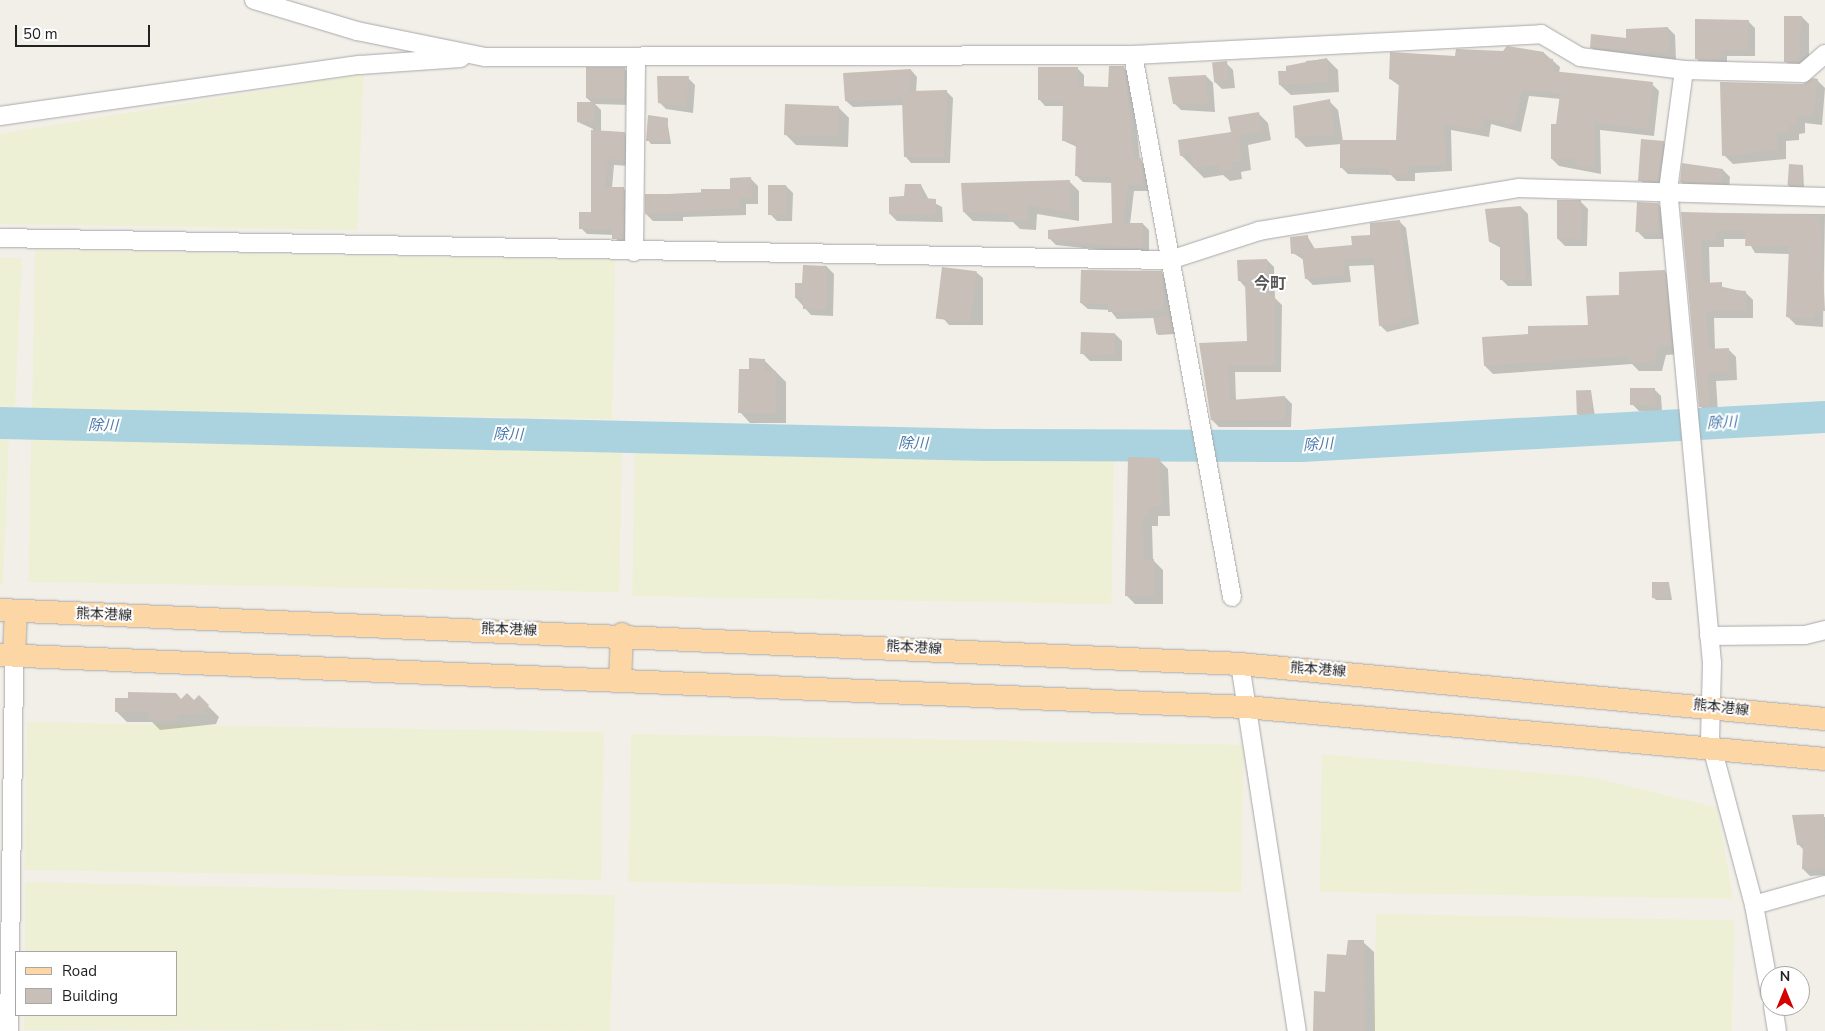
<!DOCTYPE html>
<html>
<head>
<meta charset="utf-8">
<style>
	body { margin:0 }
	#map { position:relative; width:1825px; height:1031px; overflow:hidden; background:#f2efe9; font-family:"Nunito Sans","Noto Sans JP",sans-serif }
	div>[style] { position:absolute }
	.farmland>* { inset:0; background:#eef0d5; transform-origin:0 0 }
	.shadow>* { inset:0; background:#0003 }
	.river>* { height:32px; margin:-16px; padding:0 16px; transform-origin:16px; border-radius:16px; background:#aad3df }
	.building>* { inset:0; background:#c7bfb8; transform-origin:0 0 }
	.roads { filter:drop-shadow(0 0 1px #a9a9a9) drop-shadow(0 0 1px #a9a9a9) }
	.minor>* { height:18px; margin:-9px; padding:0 9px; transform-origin:9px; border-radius:9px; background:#fff }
	.major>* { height:22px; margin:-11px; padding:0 11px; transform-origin:11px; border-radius:11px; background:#fcd6a4 }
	span { translate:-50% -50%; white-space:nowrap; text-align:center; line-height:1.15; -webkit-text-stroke:4px #fff; paint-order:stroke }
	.street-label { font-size:14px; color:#222 }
	.water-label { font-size:15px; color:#4a7aab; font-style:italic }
	.quarter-label { font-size:16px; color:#555; font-weight:700 }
	.legend { position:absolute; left:15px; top:951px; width:162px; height:65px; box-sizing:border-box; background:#fff; border:1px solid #a7a7a7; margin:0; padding:6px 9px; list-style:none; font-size:15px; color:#222 }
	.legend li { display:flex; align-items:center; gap:10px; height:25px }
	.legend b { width:25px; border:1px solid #a7a7a7 }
	.north { position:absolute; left:1760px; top:966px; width:50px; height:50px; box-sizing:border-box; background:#fff; border:1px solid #a7a7a7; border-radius:50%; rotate:0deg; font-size:14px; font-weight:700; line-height:20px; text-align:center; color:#222 }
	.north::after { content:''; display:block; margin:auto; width:18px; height:22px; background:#d40000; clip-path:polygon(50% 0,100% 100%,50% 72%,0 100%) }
	.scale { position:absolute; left:15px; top:25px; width:135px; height:22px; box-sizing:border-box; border:2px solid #222; border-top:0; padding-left:6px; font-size:15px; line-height:18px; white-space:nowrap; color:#222; -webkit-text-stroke:4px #fff; paint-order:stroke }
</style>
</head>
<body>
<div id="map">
	<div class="farmland">
		<div style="clip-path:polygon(364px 74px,357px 230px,0 224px,0 134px)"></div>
		<div style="left:35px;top:250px;width:580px;height:159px;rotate:1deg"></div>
		<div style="clip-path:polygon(0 258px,22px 258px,15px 408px,0 408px)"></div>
		<div style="left:31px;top:434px;width:591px;height:148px;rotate:1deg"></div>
		<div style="clip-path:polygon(0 436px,9px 436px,3px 585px,0 585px)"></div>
		<div style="left:635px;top:448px;width:479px;height:148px;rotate:1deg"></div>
		<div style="left:27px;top:722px;width:577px;height:148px;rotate:1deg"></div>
		<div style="left:631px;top:734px;width:613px;height:148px;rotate:1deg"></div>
		<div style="clip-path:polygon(1322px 754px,1590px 777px,1717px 807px,1733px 899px,1320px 892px)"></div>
		<div style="clip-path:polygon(25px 882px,615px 895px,610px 1031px,24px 1030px,24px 1015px,176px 1015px,176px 952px,25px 952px)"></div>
		<div style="left:1376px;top:914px;width:358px;height:117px;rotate:1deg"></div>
	</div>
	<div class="shadow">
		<div style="clip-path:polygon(1802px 17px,1809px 24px,1809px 66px,1792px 68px,1785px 61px)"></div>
		<div style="clip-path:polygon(1748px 21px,1755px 28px,1755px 56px,1727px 56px,1727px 66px,1703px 65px,1696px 58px)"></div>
		<div style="clip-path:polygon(1668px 28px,1675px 35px,1676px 60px,1598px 54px,1591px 47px)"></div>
		<div style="clip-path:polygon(1544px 53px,1560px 67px,1559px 73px,1652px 84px,1659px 91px,1654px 136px,1600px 130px,1601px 174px,1559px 166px,1552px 159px,1561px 99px,1529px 96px,1521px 132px,1491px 124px,1489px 137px,1451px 130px,1452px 171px,1415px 173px,1415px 181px,1397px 181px,1391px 175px,1348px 174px,1341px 167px,1341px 144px,1306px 147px,1296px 137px,1329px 101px,1338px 110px,1343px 141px,1398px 141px,1400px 86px,1390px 79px,1457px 57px)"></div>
		<div style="clip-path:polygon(1327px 59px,1338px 70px,1339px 92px,1291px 95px,1280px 85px,1287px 72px,1306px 66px,1306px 61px)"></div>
		<div style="clip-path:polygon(1226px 63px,1233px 70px,1235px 88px,1222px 89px,1215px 82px)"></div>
		<div style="clip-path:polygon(1123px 67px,1130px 74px,1140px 159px,1149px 175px,1148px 191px,1134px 191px,1130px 224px,1143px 224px,1149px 230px,1149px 255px,1056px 245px,1050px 239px,1113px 224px,1113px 183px,1083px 182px,1076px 175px,1077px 147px,1064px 141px,1064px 106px,1045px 106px,1039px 99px,1077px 68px,1084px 75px,1084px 88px,1110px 89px)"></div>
		<div style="clip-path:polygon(625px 69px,632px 76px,631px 105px,595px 104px,601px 110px,601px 132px,624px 133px,630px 139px,630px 166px,614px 165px,612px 188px,624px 189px,630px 195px,629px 245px,620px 245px,614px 235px,587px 234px,581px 228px,592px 213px,593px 129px,578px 122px,592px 103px,586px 97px)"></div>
		<div style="clip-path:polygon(911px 70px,917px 77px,916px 92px,946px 91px,953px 98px,950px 163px,911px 163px,905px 156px,904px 105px,853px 107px,846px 101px)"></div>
		<div style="clip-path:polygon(1206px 76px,1213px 83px,1215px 112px,1181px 110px,1174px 103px)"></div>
		<div style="clip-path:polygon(688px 78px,695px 85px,693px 113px,666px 109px,659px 102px)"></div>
		<div style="clip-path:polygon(1817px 80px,1825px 88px,1822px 125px,1805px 123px,1805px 133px,1799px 134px,1799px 140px,1786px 141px,1786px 159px,1733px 164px,1724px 155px,1803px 85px)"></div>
		<div style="clip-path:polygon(838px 107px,849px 118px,848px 147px,796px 145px,785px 134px)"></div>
		<div style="clip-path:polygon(1258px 113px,1268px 123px,1271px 140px,1248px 145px,1251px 170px,1241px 172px,1242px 179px,1230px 181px,1223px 175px,1204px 178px,1181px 155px,1232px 133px)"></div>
		<div style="clip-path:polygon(667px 119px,671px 144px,651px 144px,648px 140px)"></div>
		<div style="clip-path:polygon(1663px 142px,1670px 149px,1665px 188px,1647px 187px,1640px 180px)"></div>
		<div style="clip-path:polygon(1803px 166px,1804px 188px,1791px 188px,1788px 185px)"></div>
		<div style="clip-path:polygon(1723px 170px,1730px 177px,1729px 190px,1688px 189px,1681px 182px)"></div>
		<div style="clip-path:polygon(751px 179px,758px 186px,758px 204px,746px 204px,746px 215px,683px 217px,683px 221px,653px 221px,646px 214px,646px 195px,731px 191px)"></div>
		<div style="clip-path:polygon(1069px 181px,1079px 191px,1079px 221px,1037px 214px,1036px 230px,1020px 229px,1013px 222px,973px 221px,964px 212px)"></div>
		<div style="clip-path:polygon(921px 185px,929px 200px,942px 207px,943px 222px,897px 221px,890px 214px)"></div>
		<div style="clip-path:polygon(786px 186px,793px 193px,792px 221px,777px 221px,770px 214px)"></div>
		<div style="clip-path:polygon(1581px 202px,1588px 209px,1587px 246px,1565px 246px,1558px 239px)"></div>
		<div style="clip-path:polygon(1658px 204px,1665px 211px,1668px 239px,1645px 239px,1638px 232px)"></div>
		<div style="clip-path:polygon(1521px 207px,1528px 214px,1532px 286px,1508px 286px,1501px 279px,1501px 248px,1490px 242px)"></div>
		<div style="clip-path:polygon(1682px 213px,1825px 214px,1823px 327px,1796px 325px,1788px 317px,1790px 254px,1755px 253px,1747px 239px,1724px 239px,1724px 247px,1709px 247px,1710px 284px,1745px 292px,1753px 300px,1753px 318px,1714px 318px,1715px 350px,1728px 349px,1736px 357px,1737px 380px,1716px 381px,1718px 414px,1708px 414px,1700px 406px)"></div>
		<div style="clip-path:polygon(1399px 221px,1406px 228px,1419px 324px,1387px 332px,1381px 326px,1375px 265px,1349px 266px,1351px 282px,1313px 285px,1306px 278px,1304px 260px,1293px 253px,1307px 236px,1315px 249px,1353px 246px)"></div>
		<div style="clip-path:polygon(1267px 260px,1274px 267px,1275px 298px,1282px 305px,1281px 372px,1235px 372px,1236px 401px,1285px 397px,1292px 404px,1291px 427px,1219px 427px,1212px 420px,1201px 344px,1248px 342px,1246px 288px,1239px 280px)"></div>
		<div style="clip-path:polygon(827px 267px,834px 274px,833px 316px,811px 315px,796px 298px,804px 284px)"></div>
		<div style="clip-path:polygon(1664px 271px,1673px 279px,1679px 354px,1666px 355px,1662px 371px,1639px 371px,1632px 364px,1493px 374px,1485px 366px,1529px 335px,1590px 327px,1620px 296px)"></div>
		<div style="clip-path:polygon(976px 272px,983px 278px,983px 325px,949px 325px,943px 318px)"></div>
		<div style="clip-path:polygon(1161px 272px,1168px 279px,1175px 334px,1158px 335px,1154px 318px,1117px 319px,1110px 310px,1088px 309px,1081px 303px)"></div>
		<div style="clip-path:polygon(1115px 334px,1122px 341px,1122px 361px,1090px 361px,1083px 354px)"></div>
		<div style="clip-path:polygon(764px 360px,786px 382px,786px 423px,750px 423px,740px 412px,750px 370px)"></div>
		<div style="clip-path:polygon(1654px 389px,1661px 396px,1662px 411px,1639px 411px,1632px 404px)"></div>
		<div style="clip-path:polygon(1591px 391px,1595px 417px,1581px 417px,1578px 414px)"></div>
		<div style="clip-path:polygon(1130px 459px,1159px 460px,1168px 469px,1170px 516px,1158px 516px,1158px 526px,1152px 526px,1153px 560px,1163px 570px,1163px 604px,1135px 604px,1126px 595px)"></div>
		<div style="clip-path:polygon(1669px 583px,1672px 600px,1656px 600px,1653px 597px)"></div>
		<div style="clip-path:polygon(199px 697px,219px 717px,216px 724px,160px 730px,152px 722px,127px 722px,116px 711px,194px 702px)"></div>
		<div style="clip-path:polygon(1794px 817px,1825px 817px,1825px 875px,1810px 876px,1803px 869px,1804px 850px,1798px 844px)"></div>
		<div style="clip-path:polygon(1363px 942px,1374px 952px,1375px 1031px,1315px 1031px,1327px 994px,1347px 956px)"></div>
	</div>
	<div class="river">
		<div style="left:0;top:423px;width:988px;rotate:1.28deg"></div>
		<div style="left:988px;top:445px;width:314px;rotate:0.2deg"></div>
		<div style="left:1302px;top:446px;width:524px;rotate:-3.17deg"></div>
	</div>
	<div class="building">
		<div style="clip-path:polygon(1784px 16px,1802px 16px,1799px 62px,1784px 62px)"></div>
		<div style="clip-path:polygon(1695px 19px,1749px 20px,1748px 50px,1721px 50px,1721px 59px,1695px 59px)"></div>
		<div style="clip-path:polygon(1668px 27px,1670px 53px,1590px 48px,1591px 34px,1626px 38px,1626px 29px)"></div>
		<div style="clip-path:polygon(1507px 46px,1544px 52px,1543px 58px,1553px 59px,1553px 71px,1653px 82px,1648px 129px,1594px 123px,1594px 167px,1577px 167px,1576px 159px,1551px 159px,1551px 124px,1556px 124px,1560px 94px,1522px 89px,1514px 125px,1485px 118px,1482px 130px,1444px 124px,1446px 165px,1408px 166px,1408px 175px,1389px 175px,1389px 168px,1340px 168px,1340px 140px,1396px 140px,1399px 80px,1389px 79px,1390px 52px,1455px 56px,1456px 49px,1503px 51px)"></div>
		<div style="clip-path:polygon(1327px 58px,1329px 82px,1279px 85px,1278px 71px,1286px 71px,1286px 66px)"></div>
		<div style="left:1227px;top:61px;width:20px;height:15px;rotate:84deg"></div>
		<div style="clip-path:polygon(1109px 66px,1124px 66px,1134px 158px,1141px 158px,1143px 167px,1142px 185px,1128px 185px,1123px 223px,1143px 223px,1143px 249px,1048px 239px,1048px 230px,1112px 223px,1111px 177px,1075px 176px,1076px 141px,1062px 141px,1063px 101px,1038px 100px,1038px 67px,1078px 67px,1078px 86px,1108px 87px)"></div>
		<div style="left:586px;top:67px;width:39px;height:31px"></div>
		<div style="clip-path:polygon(911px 69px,910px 91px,947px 90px,944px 157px,904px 157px,902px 99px,845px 101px,843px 73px)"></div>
		<div style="clip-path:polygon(1206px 75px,1208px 105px,1173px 104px,1168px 77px)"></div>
		<div style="clip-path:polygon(657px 76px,689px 76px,686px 107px,658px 103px)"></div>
		<div style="clip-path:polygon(1813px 78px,1818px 79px,1814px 116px,1797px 115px,1797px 125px,1790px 125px,1791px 132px,1777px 132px,1778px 150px,1722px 156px,1720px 82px,1803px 84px)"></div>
		<div style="clip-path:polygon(1330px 99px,1335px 135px,1295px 138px,1293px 106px)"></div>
		<div style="left:577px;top:102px;width:18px;height:20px"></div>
		<div style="left:785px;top:104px;width:54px;height:31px;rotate:2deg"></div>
		<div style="clip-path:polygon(1259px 112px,1262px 131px,1239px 135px,1242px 161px,1232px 162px,1233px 170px,1219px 172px,1218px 165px,1193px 168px,1191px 154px,1180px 156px,1178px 140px,1231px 132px,1228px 117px)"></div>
		<div style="clip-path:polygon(648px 115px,668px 118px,668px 141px,646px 141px)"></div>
		<div style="clip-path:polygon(591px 130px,625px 132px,624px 160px,608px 159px,605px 187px,624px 187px,624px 239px,612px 239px,612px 229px,579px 229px,579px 212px,591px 212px)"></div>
		<div style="clip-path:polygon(1641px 139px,1664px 141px,1658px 181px,1638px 181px)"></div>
		<div style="clip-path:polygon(1682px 163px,1723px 169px,1722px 183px,1680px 182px)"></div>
		<div style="left:1789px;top:164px;width:14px;height:21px;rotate:4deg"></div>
		<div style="clip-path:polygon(751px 177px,752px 198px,740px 198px,740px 208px,645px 214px,645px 194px,701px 194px,701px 189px,730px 189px,730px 178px)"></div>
		<div style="clip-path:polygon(1070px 180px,1070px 212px,1028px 205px,1027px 221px,1009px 220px,1008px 213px,963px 212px,961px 183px)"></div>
		<div style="clip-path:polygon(905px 184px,921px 184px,923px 198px,936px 199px,936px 215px,889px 214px,889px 197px,904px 196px)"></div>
		<div style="left:768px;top:185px;width:18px;height:30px"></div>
		<div style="left:1557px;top:200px;width:24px;height:39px"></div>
		<div style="left:1637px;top:202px;width:22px;height:30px;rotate:3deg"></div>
		<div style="clip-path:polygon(1521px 206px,1526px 280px,1500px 280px,1500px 241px,1489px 242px,1485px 209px)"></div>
		<div style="clip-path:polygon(1681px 212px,1820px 215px,1825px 311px,1815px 311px,1815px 319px,1786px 317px,1789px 246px,1745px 246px,1746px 231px,1716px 231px,1716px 240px,1701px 240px,1703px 283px,1722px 282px,1722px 289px,1746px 291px,1746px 311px,1707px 311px,1708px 349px,1729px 348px,1730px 372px,1708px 373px,1710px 406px,1699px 407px)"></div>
		<div style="clip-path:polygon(1400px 220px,1413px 317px,1402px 319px,1399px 324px,1379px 326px,1373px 258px,1343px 259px,1344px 275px,1305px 279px,1302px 253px,1291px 254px,1290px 237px,1308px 235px,1309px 249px,1352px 245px,1351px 236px,1370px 235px,1370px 223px)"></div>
		<div style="clip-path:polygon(1267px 259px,1269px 297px,1275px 297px,1275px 365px,1228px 366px,1230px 400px,1285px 396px,1285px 420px,1211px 420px,1199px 343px,1247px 341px,1245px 281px,1238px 281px,1237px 260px)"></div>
		<div style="clip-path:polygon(803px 265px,827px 266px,826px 309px,803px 309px,803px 298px,795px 298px,795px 283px,802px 283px)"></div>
		<div style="left:942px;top:267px;width:35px;height:52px;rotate:7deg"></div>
		<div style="clip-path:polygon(1081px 270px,1162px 271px,1164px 311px,1108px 312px,1108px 304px,1080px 303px)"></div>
		<div style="clip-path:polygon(1665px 270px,1672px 346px,1658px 347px,1654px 363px,1630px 363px,1629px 356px,1484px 366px,1482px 337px,1528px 334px,1528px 326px,1588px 325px,1586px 296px,1619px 295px,1619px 272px)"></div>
		<div style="left:1170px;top:315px;width:16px;height:17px;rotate:79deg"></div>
		<div style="left:1081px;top:332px;width:34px;height:22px;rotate:2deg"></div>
		<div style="clip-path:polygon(749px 358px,765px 359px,765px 371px,776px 371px,776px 413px,738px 413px,739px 369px,749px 369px)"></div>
		<div style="left:1630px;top:388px;width:25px;height:17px"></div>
		<div style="left:1591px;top:390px;width:24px;height:15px;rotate:88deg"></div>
		<div style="clip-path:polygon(1128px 457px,1160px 458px,1162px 507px,1149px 507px,1149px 518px,1143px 518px,1144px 560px,1154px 559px,1154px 595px,1125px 596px)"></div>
		<div style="left:1652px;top:582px;width:17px;height:16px"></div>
		<div style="clip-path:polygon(128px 692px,176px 693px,181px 699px,187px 693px,194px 700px,199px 695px,209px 705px,204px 711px,207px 714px,177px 714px,177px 721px,148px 720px,148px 712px,115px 712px,115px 698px,128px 698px)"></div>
		<div style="clip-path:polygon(1824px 814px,1825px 868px,1802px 869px,1803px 844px,1797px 845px,1792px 815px)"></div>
		<div style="clip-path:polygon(1348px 940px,1364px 940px,1365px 1031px,1313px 1031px,1314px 991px,1325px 992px,1327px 954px,1346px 955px)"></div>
	</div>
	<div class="roads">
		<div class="minor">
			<div style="left:254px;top:0;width:108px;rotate:16.8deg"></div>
			<div style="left:357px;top:31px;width:131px;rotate:11.5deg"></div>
			<div style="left:485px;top:57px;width:648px;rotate:-0.18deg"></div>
			<div style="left:1133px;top:55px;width:409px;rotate:-2.9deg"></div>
			<div style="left:1541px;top:34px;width:45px;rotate:30.5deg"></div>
			<div style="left:1580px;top:57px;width:105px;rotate:7.1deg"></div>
			<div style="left:1133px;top:55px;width:551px;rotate:79.65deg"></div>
			<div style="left:0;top:116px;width:364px;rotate:-8.1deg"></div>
			<div style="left:360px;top:65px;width:101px;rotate:-4deg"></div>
			<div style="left:0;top:238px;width:1170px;rotate:1.08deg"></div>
			<div style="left:1170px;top:260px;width:94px;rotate:-18deg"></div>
			<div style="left:1259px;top:231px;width:264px;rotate:-9.4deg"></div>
			<div style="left:1519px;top:188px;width:306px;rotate:1.7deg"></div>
			<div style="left:634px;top:252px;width:194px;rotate:-89.4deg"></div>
			<div style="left:1709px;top:636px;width:96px;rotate:-0.6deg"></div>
			<div style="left:1805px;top:635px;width:21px;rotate:-14deg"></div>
			<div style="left:1240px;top:664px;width:371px;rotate:81.2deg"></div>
			<div style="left:1754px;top:905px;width:74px;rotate:-15.7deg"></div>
			<div style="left:1770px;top:993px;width:89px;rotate:-100.3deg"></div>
			<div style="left:1754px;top:905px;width:171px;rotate:-104.9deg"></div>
			<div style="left:1710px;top:740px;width:77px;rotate:-88.5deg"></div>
			<div style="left:1712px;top:663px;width:475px;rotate:-95.3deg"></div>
			<div style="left:1668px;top:190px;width:121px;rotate:-82.4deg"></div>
			<div style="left:1684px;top:70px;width:119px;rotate:1.4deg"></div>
			<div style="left:1803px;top:73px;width:29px;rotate:-41deg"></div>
			<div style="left:1773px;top:1006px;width:25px;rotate:81deg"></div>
			<div style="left:9px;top:1031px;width:376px;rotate:-89.2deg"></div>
		</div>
		<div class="major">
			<div style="left:0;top:610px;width:1241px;rotate:2.49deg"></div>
			<div style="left:1240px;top:664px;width:588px;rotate:5.37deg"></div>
			<div style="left:0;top:655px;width:1247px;rotate:2.39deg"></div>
			<div style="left:1246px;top:707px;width:581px;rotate:5.13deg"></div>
			<div style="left:14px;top:655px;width:44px;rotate:-87.4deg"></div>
			<div style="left:620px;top:681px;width:47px;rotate:-87.6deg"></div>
		</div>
	</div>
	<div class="street-label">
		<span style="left:104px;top:615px;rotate:2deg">熊本港線</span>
		<span style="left:509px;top:630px;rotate:2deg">熊本港線</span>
		<span style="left:914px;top:648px;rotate:3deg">熊本港線</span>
		<span style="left:1318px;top:670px;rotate:4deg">熊本港線</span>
		<span style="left:1721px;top:708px;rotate:6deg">熊本港線</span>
	</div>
	<div class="water-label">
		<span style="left:1722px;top:423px;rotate:-3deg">除川</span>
		<span style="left:103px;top:426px;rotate:1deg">除川</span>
		<span style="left:508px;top:435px;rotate:1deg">除川</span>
		<span style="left:913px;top:444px;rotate:1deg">除川</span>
		<span style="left:1318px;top:445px;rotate:-3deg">除川</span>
	</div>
	<div class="quarter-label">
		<span style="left:1270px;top:284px">今町</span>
	</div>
	<ul class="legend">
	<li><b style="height:6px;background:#fcd6a4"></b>Road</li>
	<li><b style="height:14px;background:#c7bfb8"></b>Building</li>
	</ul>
	<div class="north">N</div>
	<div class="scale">50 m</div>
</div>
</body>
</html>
